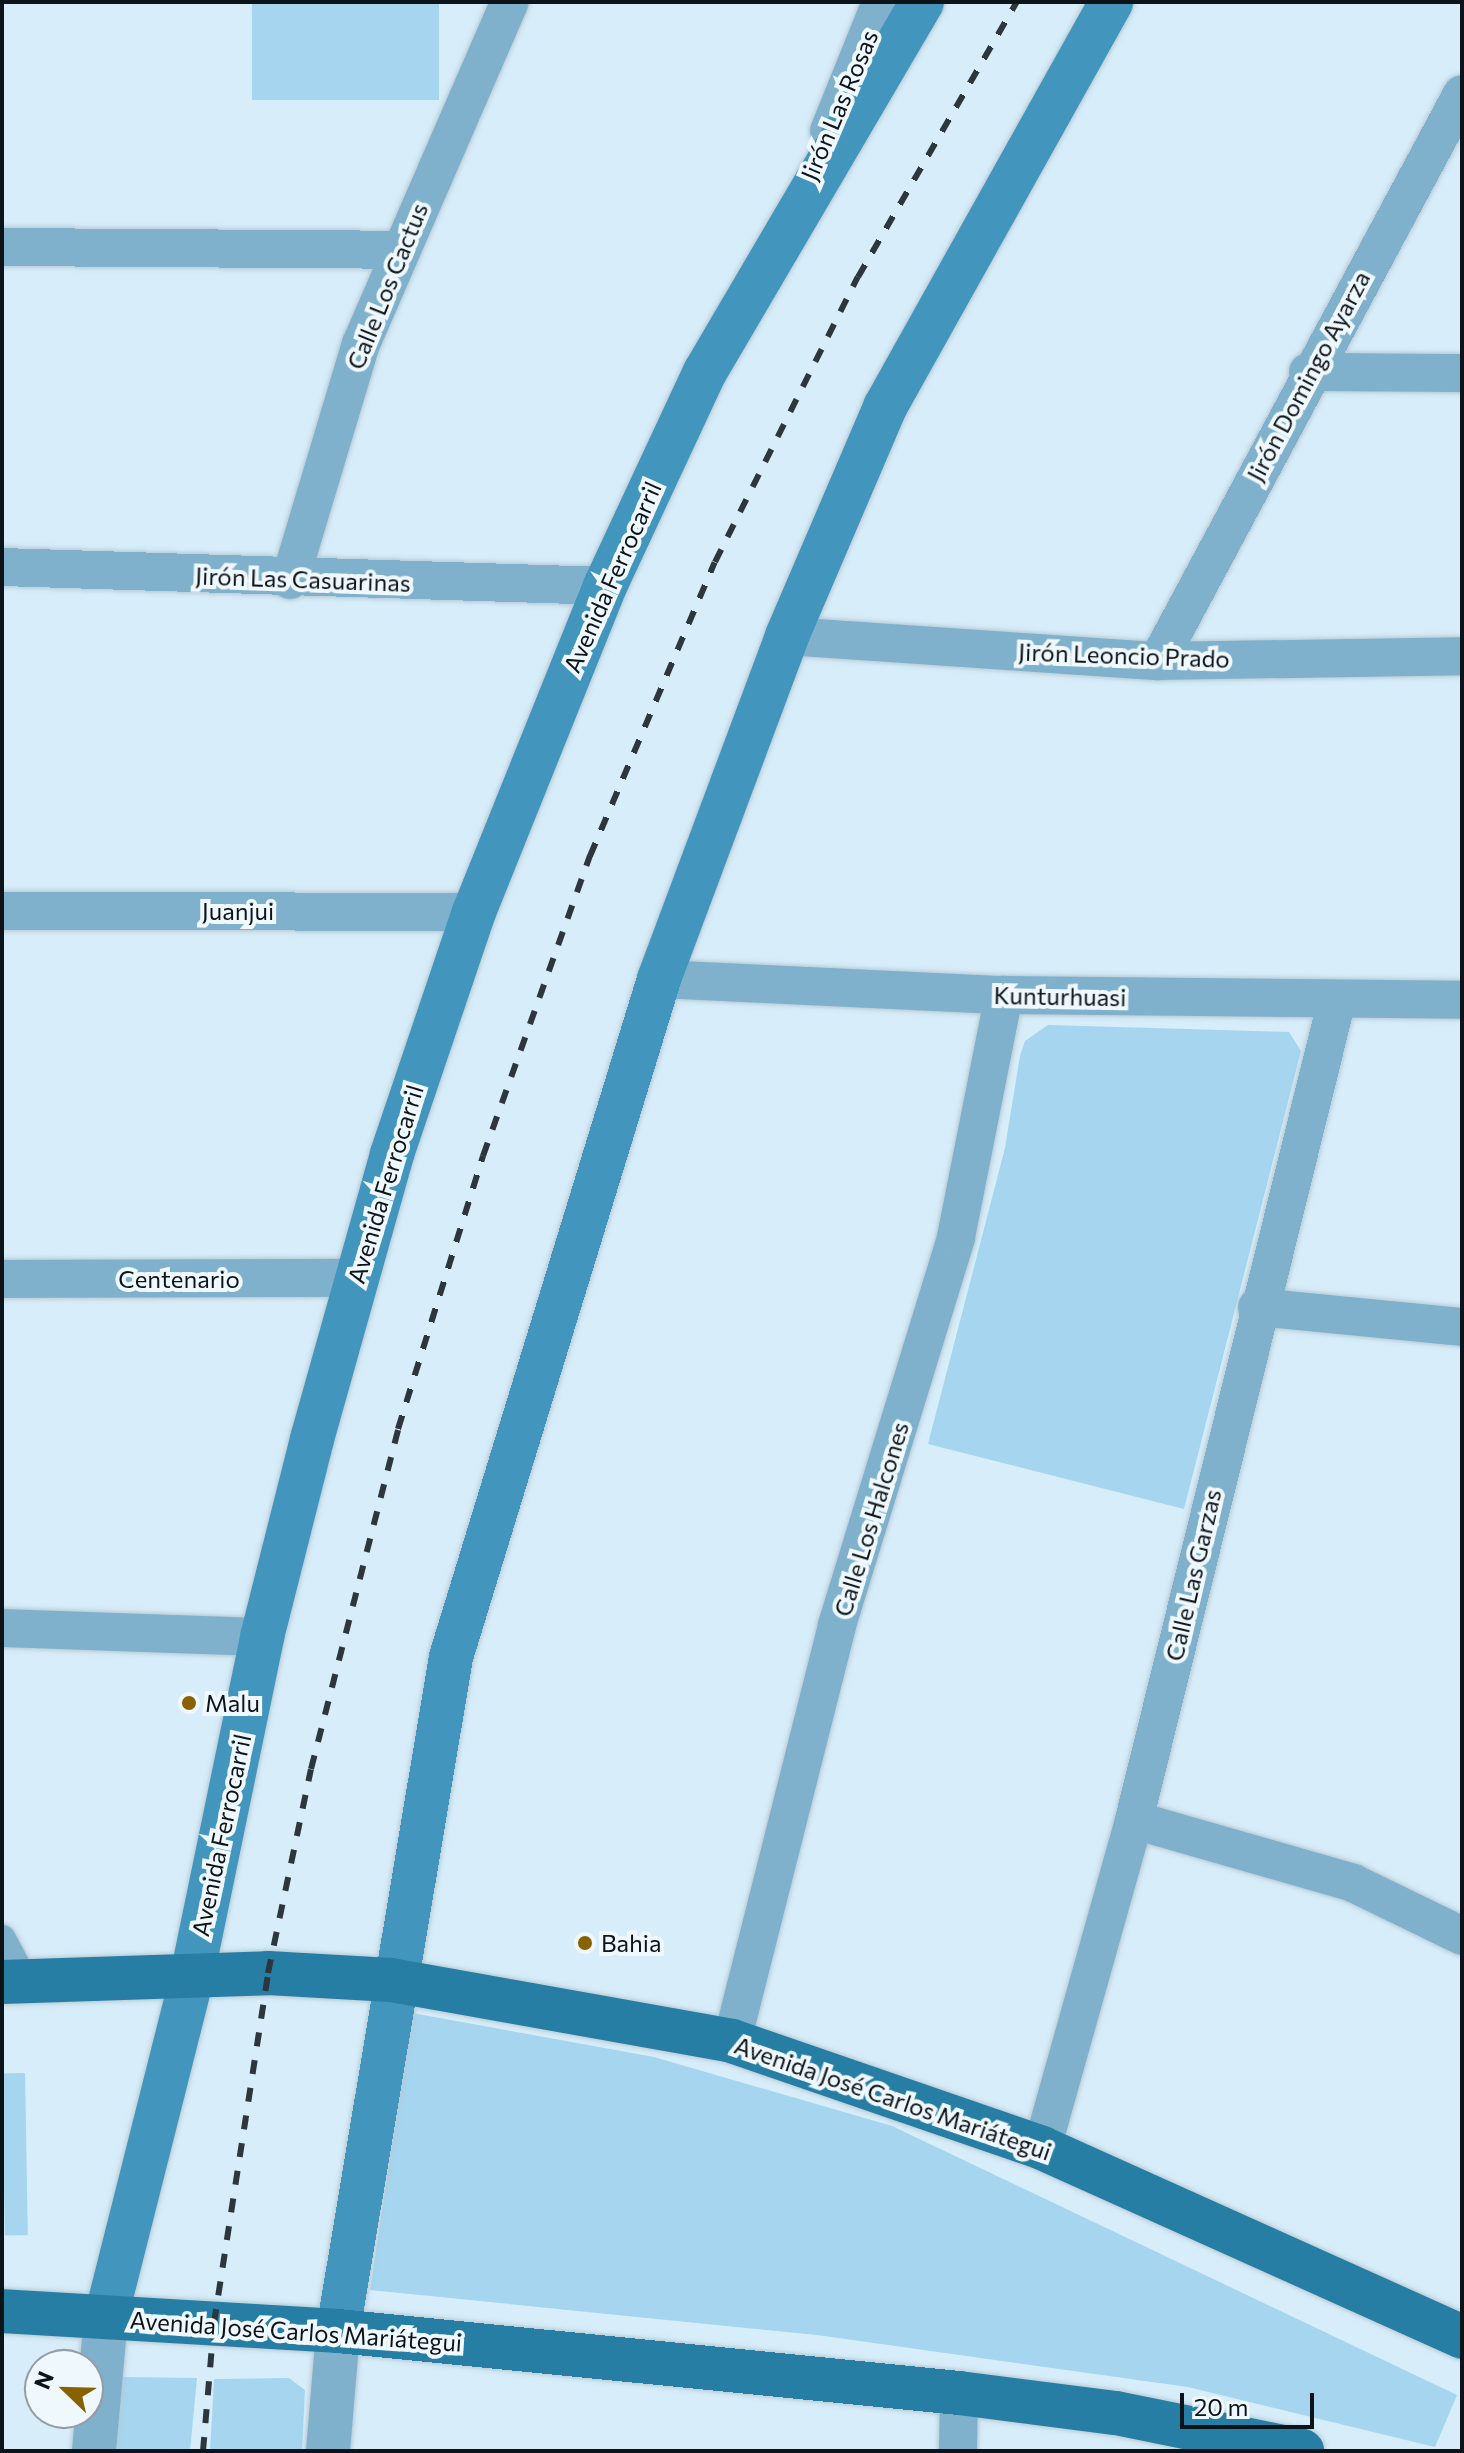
<!DOCTYPE html>
<html>
<head>
<meta charset="utf-8">
<style>
	body { margin:0 }
	#map { position:relative; width:1464px; height:2453px; overflow:hidden; background:#d7edf9; font-family:Commissioner,sans-serif }
	div>[style] { position:absolute }
	.green>* { inset:0; background:#a5d5ef; transform-origin:0 0 }
	.roads { filter:drop-shadow(0 0 2px #b7cad5) drop-shadow(0 0 2px #b7cad5) }
	.pedestrian>* { height:28px; margin:-14px; padding:0 14px; transform-origin:14px; border-radius:14px; background:#7fb1cc }
	.minor>* { height:38px; margin:-19px; padding:0 19px; transform-origin:19px; border-radius:19px; background:#7fb1cc }
	.tertiary>* { height:44px; margin:-22px; padding:0 22px; transform-origin:22px; border-radius:22px; background:#7fb1cc }
	.secondary>* { height:44px; margin:-22px; padding:0 22px; transform-origin:22px; border-radius:22px; background:#4295bd }
	.primary>* { height:44px; margin:-22px; padding:0 22px; transform-origin:22px; border-radius:22px; background:#277ea5 }
	.rail>* { height:6px; margin-top:-3px; transform-origin:0; background:repeating-linear-gradient(90deg,#2c363c 0 14px,transparent 0 28px) }
	.dots>* { width:22px; height:22px; translate:-50% -50%; box-sizing:border-box; border:4px solid #eff8fd; border-radius:50% }
	span { translate:-50% -50%; white-space:nowrap; text-align:center; line-height:1.15; -webkit-text-stroke:8px #eff8fd; paint-order:stroke }
	.street-label { font-size:24px; color:#0d1419 }
	.poi-label { font-size:24px; color:#0d1419 }
	.left { translate:0 -50%; text-align:left }
	.frame { position:absolute; inset:0; border:4px solid #0d1419; pointer-events:none }
	.north { position:absolute; left:24px; top:2349px; width:80px; height:80px; box-sizing:border-box; background:#eff8fd; border:2px solid #959da2; border-radius:50%; rotate:293deg; font-size:22px; font-weight:700; line-height:32px; text-align:center; color:#0d1419 }
	.north::after { content:''; display:block; margin:auto; width:28px; height:36px; background:#886200; clip-path:polygon(50% 0,100% 100%,50% 72%,0 100%) }
	.scale { position:absolute; left:1180px; top:2393px; width:134px; height:36px; box-sizing:border-box; border:4px solid #0d1419; border-top:0; padding-left:10px; font-size:24px; line-height:28px; white-space:nowrap; color:#0d1419; -webkit-text-stroke:6px #eff8fd; paint-order:stroke }
</style>
</head>
<body>
<div id="map">
	<div class="green">
		<div style="left:252px;top:2px;width:187px;height:98px"></div>
		<div style="clip-path:polygon(1048px 1025px,1289px 1032px,1301px 1051px,1184px 1509px,928px 1444px,1005px 1148px,1020px 1056px,1025px 1041px)"></div>
		<div style="clip-path:polygon(412px 2013px,654px 2057px,892px 2126px,1457px 2395px,1435px 2447px,1188px 2387px,817px 2335px,370px 2290px)"></div>
		<div style="left:25px;top:2073px;width:162px;height:23px;rotate:89deg"></div>
		<div style="clip-path:polygon(121px 2377px,197px 2378px,190px 2451px,110px 2451px)"></div>
		<div style="clip-path:polygon(289px 2378px,305px 2390px,302px 2451px,210px 2451px,214px 2379px)"></div>
	</div>
	<div class="roads">
		<div class="pedestrian">
			<div style="left:2px;top:1939px;width:47px;rotate:61.8deg"></div>
		</div>
		<div class="minor">
			<div style="left:829px;top:131px;width:139px;rotate:-68deg"></div>
			<div style="left:2px;top:247px;width:395px;rotate:0.4deg"></div>
			<div style="left:1308px;top:372px;width:154px;rotate:0.4deg"></div>
			<div style="left:2px;top:567px;width:603px;rotate:1.8deg"></div>
			<div style="left:290px;top:580px;width:246px;rotate:-73.3deg"></div>
			<div style="left:361px;top:344px;width:373px;rotate:-66.5deg"></div>
			<div style="left:787px;top:636px;width:372px;rotate:3.9deg"></div>
			<div style="left:1158px;top:661px;width:304px;rotate:-0.9deg"></div>
			<div style="left:1158px;top:661px;width:643px;rotate:-61.8deg"></div>
			<div style="left:2px;top:911px;width:472px;rotate:0.1deg"></div>
			<div style="left:659px;top:979px;width:345px;rotate:2.7deg"></div>
			<div style="left:1004px;top:995px;width:458px;rotate:0.6deg"></div>
			<div style="left:2px;top:1279px;width:353px;rotate:-0.2deg"></div>
			<div style="left:1257px;top:1307px;width:206px;rotate:5.6deg"></div>
			<div style="left:2px;top:1628px;width:260px;rotate:2deg"></div>
			<div style="left:1134px;top:1820px;width:228px;rotate:16deg"></div>
			<div style="left:1353px;top:1883px;width:121px;rotate:25.9deg"></div>
			<div style="left:732px;top:2041px;width:429px;rotate:-75.8deg"></div>
			<div style="left:837px;top:1625px;width:406px;rotate:-72.9deg"></div>
			<div style="left:956px;top:1237px;width:247px;rotate:-78.8deg"></div>
			<div style="left:1042px;top:2148px;width:341px;rotate:-74.3deg"></div>
			<div style="left:1134px;top:1820px;width:845px;rotate:-76.1deg"></div>
			<div style="left:958px;top:2451px;width:58px;rotate:-89deg"></div>
		</div>
		<div class="tertiary">
			<div style="left:94px;top:2451px;width:135px;rotate:-84.9deg"></div>
			<div style="left:328px;top:2451px;width:120px;rotate:-85.2deg"></div>
		</div>
		<div class="secondary">
			<div style="left:106px;top:2317px;width:352px;rotate:-75.8deg"></div>
			<div style="left:192px;top:1976px;width:346px;rotate:-78.3deg"></div>
			<div style="left:262px;top:1637px;width:204px;rotate:-75.8deg"></div>
			<div style="left:312px;top:1439px;width:296px;rotate:-74.3deg"></div>
			<div style="left:392px;top:1154px;width:256px;rotate:-71.3deg"></div>
			<div style="left:474px;top:912px;width:351px;rotate:-68.1deg"></div>
			<div style="left:605px;top:586px;width:236px;rotate:-65deg"></div>
			<div style="left:705px;top:372px;width:429px;rotate:-59.6deg"></div>
			<div style="left:338px;top:2331px;width:683px;rotate:-80.48deg"></div>
			<div style="left:451px;top:1657px;width:709px;rotate:-72.94deg"></div>
			<div style="left:659px;top:979px;width:366px;rotate:-69.5deg"></div>
			<div style="left:787px;top:636px;width:249px;rotate:-66.8deg"></div>
			<div style="left:885px;top:407px;width:464px;rotate:-60.8deg"></div>
		</div>
		<div class="primary">
			<div style="left:2px;top:1982px;width:266px;rotate:-1.9deg"></div>
			<div style="left:268px;top:1973px;width:123px;rotate:3.3deg"></div>
			<div style="left:391px;top:1980px;width:346px;rotate:10.1deg"></div>
			<div style="left:732px;top:2041px;width:328px;rotate:19deg"></div>
			<div style="left:1042px;top:2148px;width:461px;rotate:24.2deg"></div>
			<div style="left:2px;top:2311px;width:337px;rotate:3.4deg"></div>
			<div style="left:338px;top:2331px;width:624px;rotate:5.7deg"></div>
			<div style="left:959px;top:2393px;width:158px;rotate:7.3deg"></div>
			<div style="left:1116px;top:2413px;width:190px;rotate:11.5deg"></div>
		</div>
	</div>
	<div class="rail">
		<div style="left:203px;top:2451px;width:128px;rotate:-85.1deg"></div>
		<div style="left:214px;top:2323px;width:354px;rotate:-81.2deg"></div>
		<div style="left:268px;top:1973px;width:208px;rotate:-78.1deg"></div>
		<div style="left:311px;top:1769px;width:351px;rotate:-75.6deg"></div>
		<div style="left:398px;top:1429px;width:286px;rotate:-72.7deg"></div>
		<div style="left:483px;top:1156px;width:319px;rotate:-70.4deg"></div>
		<div style="left:590px;top:856px;width:319px;rotate:-67deg"></div>
		<div style="left:715px;top:562px;width:319px;rotate:-63.4deg"></div>
		<div style="left:858px;top:277px;width:318px;rotate:-60deg"></div>
	</div>
	<div class="dots">
		<div style="left:189px;top:1703px;background:#886200"></div>
		<div style="left:585px;top:1943px;background:#886200"></div>
	</div>
	<div class="street-label">
		<span style="left:839px;top:105px;rotate:-67deg">Jirón Las Rosas</span>
		<span style="left:387px;top:286px;rotate:-68deg">Calle Los Cactus</span>
		<span style="left:1308px;top:376px;rotate:-62deg">Jirón Domingo Ayarza</span>
		<span style="left:612px;top:577px;rotate:-66deg">Avenida Ferrocarril</span>
		<span style="left:303px;top:579px;rotate:2deg">Jirón Las Casuarinas</span>
		<span style="left:1124px;top:655px;rotate:2deg">Jirón Leoncio Prado</span>
		<span style="left:238px;top:911px">Juanjui</span>
		<span style="left:1060px;top:996px;rotate:1deg">Kunturhuasi</span>
		<span style="left:385px;top:1184px;rotate:-73deg">Avenida Ferrocarril</span>
		<span style="left:179px;top:1279px">Centenario</span>
		<span style="left:871px;top:1519px;rotate:-73deg">Calle Los Halcones</span>
		<span style="left:1193px;top:1575px;rotate:-77deg">Calle Las Garzas</span>
		<span style="left:221px;top:1835px;rotate:-78deg">Avenida Ferrocarril</span>
		<span style="left:893px;top:2098px;rotate:19deg">Avenida José Carlos Mariátegui</span>
		<span style="left:296px;top:2331px;rotate:4deg">Avenida José Carlos Mariátegui</span>
	</div>
	<div class="poi-label">
		<span class="left" style="left:205px;top:1703px">Malu</span>
		<span class="left" style="left:601px;top:1943px">Bahia</span>
	</div>
	<div class="frame"></div>
	<div class="north">N</div>
	<div class="scale">20 m</div>
</div>
</body>
</html>
